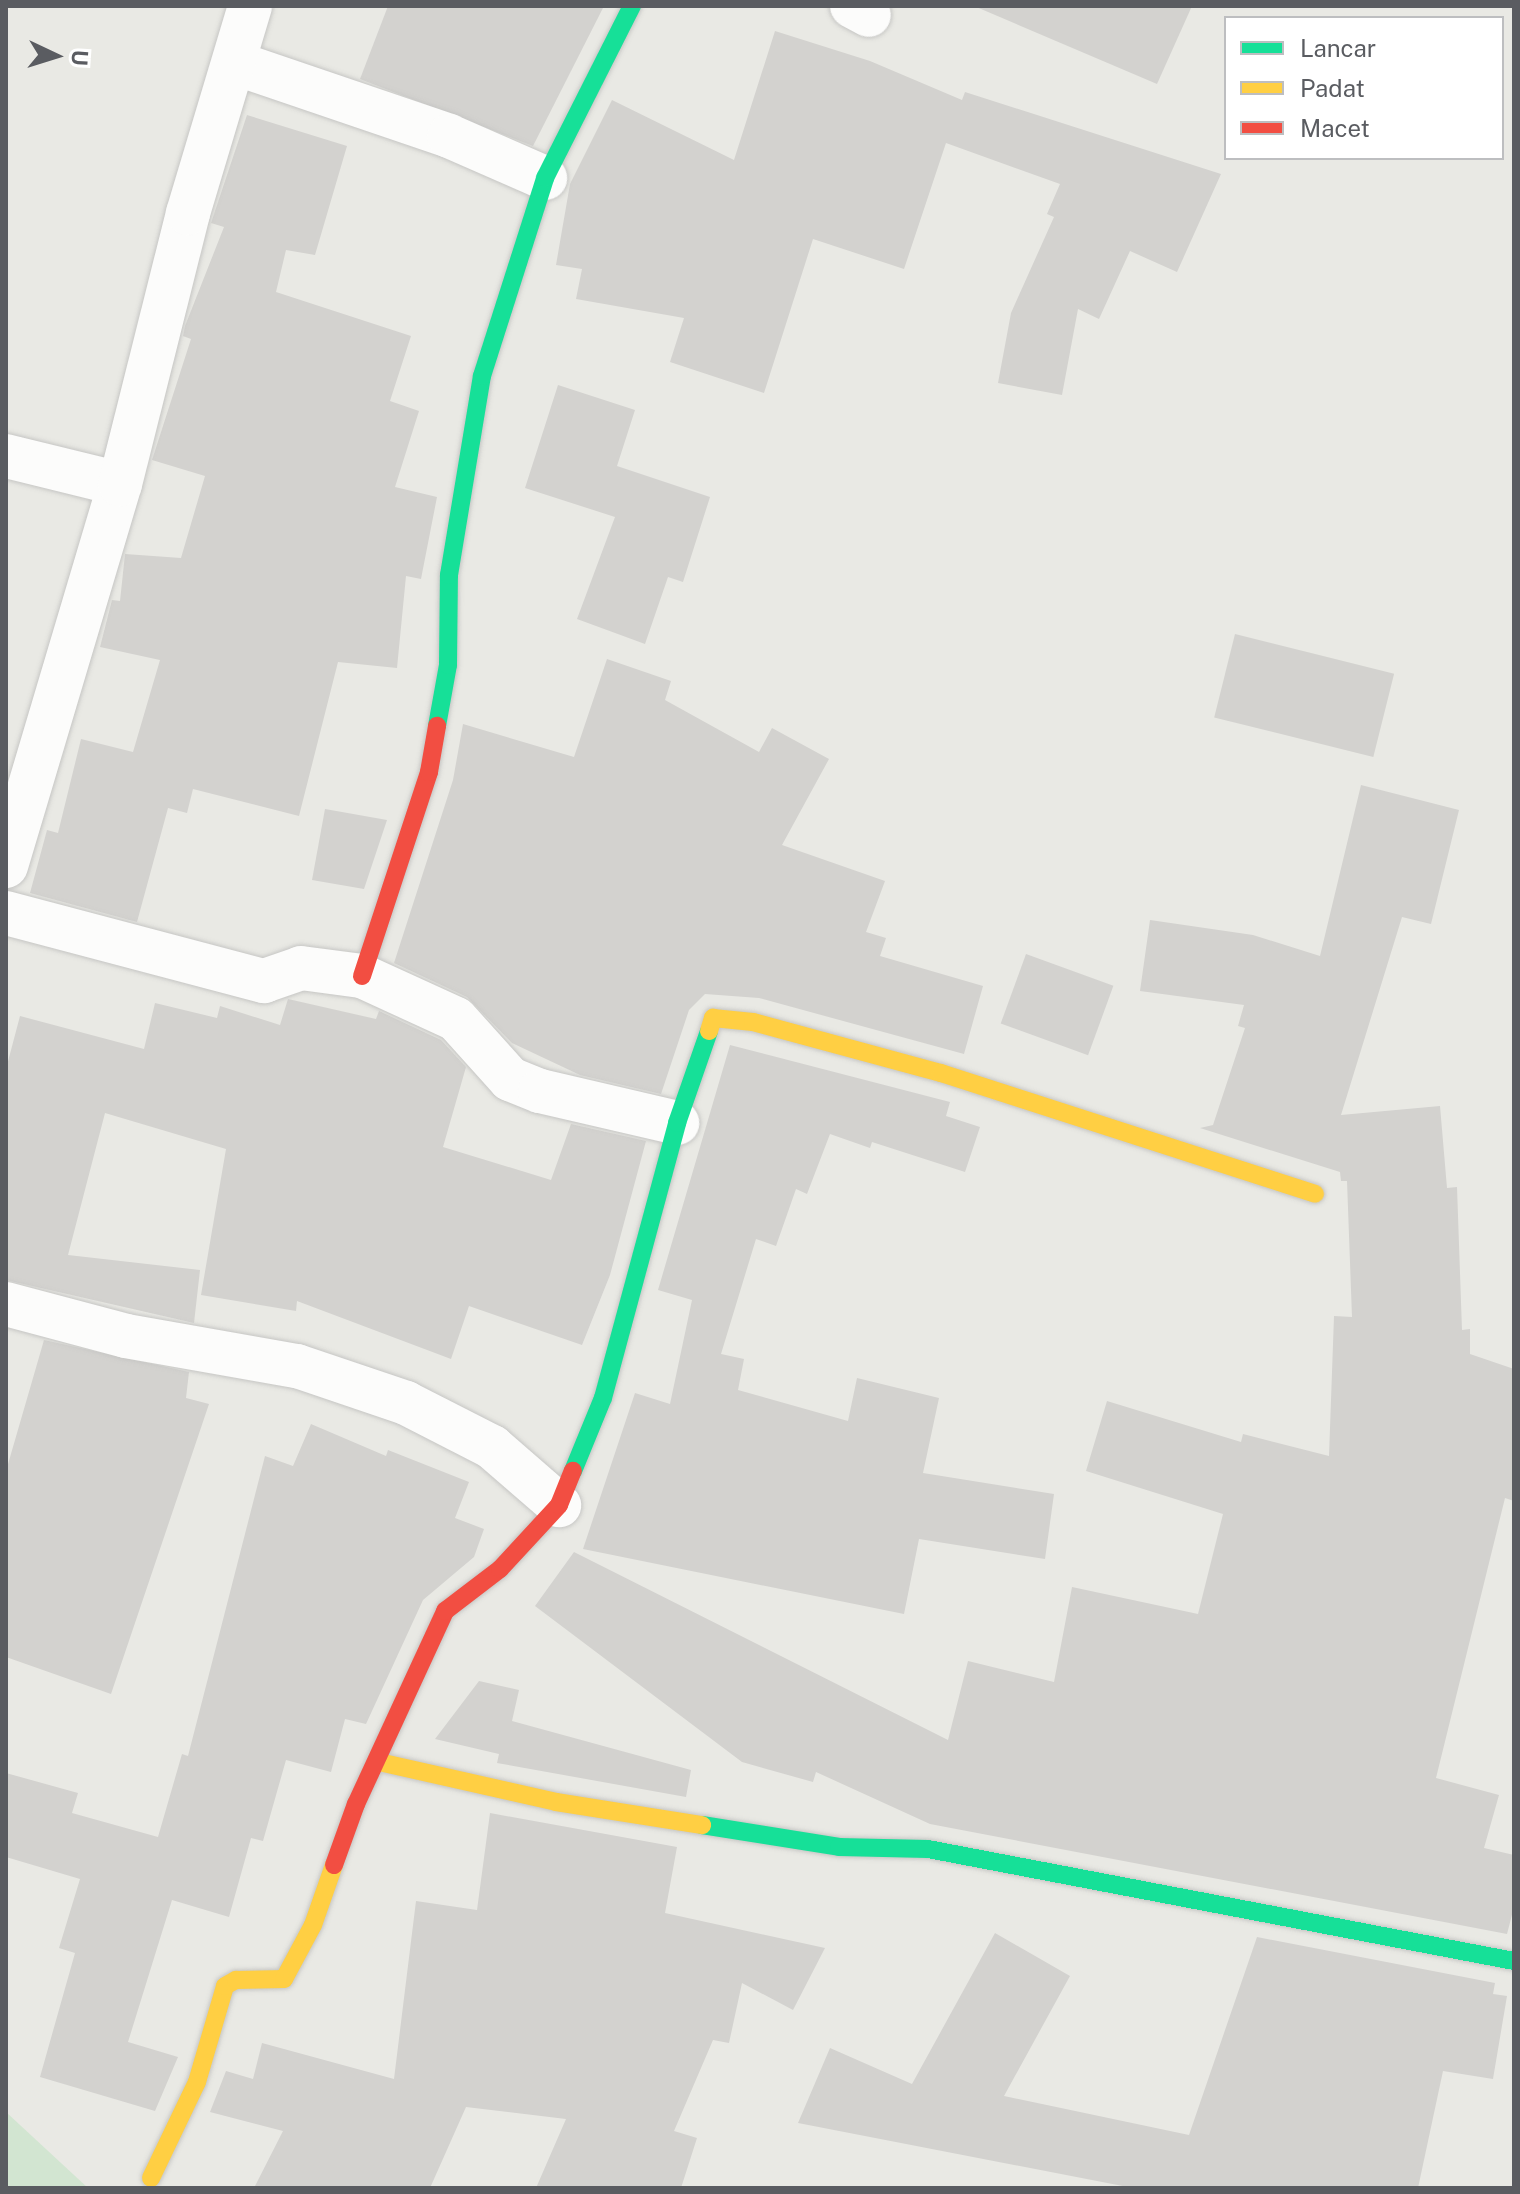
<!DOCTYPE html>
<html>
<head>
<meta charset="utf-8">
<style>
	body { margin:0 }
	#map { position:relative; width:1520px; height:2194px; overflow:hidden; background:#e9e9e4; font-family:"Public Sans",sans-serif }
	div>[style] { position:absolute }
	.green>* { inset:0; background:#d2e5d1 }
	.building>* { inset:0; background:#d3d2cf; transform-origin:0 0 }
	.roads { filter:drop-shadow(0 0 2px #c6c6c4) drop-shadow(0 0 2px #c6c6c4) }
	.street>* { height:44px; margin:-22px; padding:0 22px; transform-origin:22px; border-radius:22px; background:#fcfcfb }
	.fast>* { height:18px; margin:-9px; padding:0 9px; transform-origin:9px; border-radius:9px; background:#16e098 }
	.slow>* { height:18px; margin:-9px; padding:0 9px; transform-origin:9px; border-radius:9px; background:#ffcf43 }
	.jam>* { height:18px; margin:-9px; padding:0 9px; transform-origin:9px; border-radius:9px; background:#f24e42 }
	span { translate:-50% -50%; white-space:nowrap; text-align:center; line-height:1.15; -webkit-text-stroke:6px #fff; paint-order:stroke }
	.frame { position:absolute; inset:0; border:8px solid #5a5c61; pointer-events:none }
	.legend { position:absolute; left:1224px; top:16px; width:280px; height:144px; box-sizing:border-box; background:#fff; border:2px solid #bdbec0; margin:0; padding:10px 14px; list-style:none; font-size:24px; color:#5a5c61 }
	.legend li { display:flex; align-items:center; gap:16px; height:40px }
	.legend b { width:40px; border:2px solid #bdbec0 }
	.north { position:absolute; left:16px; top:16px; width:80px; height:80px; -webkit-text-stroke:6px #fff; paint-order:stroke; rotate:94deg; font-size:22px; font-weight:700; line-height:32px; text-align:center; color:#5a5c61 }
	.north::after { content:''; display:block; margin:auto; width:28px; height:36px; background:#5a5c61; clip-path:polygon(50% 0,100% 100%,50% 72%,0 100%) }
</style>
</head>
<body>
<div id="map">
	<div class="green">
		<div style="clip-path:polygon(6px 2112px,88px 2188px,6px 2188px)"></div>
	</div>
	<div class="building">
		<div style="clip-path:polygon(388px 6px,604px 6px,533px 146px,360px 79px)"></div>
		<div style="clip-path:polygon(974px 6px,1192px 6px,1157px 84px)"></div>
		<div style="clip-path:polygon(775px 31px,870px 61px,962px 100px,965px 92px,1221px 174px,1177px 272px,1130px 251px,1099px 319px,1078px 309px,1062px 395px,998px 383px,1011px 313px,1054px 217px,1047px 214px,1060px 184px,946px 143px,904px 269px,813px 239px,764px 393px,670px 362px,684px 318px,576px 299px,582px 269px,556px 265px,570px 184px,612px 100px,734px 160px)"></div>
		<div style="clip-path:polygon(247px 115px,347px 146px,315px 255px,286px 250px,276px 292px,411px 336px,390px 401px,419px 411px,395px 487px,437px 497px,421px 579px,406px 576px,397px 668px,338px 662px,299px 816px,193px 789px,187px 813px,168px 808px,137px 922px,30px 893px,47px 830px,58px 833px,81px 739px,133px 752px,160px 660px,100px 647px,112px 600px,120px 601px,125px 554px,181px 558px,205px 476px,152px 460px,191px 339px,183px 336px,185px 326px,224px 227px,211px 223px)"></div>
		<div style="clip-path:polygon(558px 385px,635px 410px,617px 466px,710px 497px,683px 582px,668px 577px,645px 644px,577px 619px,615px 517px,525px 488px)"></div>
		<div style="left:1235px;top:634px;width:164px;height:86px;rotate:14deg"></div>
		<div style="clip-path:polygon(607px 659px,671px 681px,665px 700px,759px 752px,772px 728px,829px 759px,782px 845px,885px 881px,866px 932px,886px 938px,880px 956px,983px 986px,964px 1054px,759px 998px,705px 994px,689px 1010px,661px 1094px,580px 1075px,512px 1043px,467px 997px,394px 963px,453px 780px,463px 724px,574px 757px)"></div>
		<div style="clip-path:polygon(1361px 785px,1459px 810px,1431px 924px,1402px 917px,1341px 1115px,1440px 1106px,1447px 1188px,1457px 1187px,1462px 1330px,1470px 1329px,1470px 1354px,1514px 1369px,1514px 1501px,1505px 1498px,1436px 1778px,1499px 1795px,1484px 1848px,1514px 1855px,1514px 1907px,1507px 1934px,930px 1824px,816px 1772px,813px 1782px,742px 1762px,535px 1606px,574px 1552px,948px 1740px,968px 1661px,1054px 1682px,1072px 1587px,1198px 1614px,1223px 1514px,1086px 1471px,1107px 1401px,1241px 1442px,1243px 1434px,1329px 1456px,1334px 1316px,1352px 1317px,1347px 1181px,1341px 1181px,1340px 1172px,1200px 1128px,1213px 1125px,1245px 1028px,1238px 1026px,1244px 1005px,1140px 991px,1150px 920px,1253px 935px,1320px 956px)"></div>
		<div style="clip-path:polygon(325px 809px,387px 820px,364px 889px,312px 880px)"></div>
		<div style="left:1026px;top:954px;width:93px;height:74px;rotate:20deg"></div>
		<div style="clip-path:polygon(288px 999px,376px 1019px,379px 1011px,441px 1040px,466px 1067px,443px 1147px,551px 1180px,571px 1124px,646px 1141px,610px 1275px,582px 1345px,469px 1306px,451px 1359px,297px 1301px,296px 1311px,201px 1295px,226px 1149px,105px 1113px,68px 1255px,200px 1270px,194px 1323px,6px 1280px,6px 1069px,20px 1016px,144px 1049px,155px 1003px,217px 1018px,220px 1006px,280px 1025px)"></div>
		<div style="clip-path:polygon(730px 1045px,950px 1102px,946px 1116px,980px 1127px,965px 1172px,872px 1142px,870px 1148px,830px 1134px,807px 1194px,796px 1189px,776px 1246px,756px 1239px,721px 1354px,744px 1359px,738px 1390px,848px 1421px,857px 1378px,939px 1398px,923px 1473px,1054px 1494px,1045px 1559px,919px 1539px,904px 1614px,583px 1549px,635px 1393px,670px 1404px,692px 1300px,658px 1290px)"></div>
		<div style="clip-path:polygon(44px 1340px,189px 1372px,186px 1398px,209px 1404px,111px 1694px,6px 1657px,6px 1471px)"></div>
		<div style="clip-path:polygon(311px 1424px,386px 1456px,388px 1450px,469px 1482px,455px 1518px,484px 1529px,474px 1557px,423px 1600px,366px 1724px,345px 1719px,331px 1772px,286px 1760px,263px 1841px,251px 1838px,229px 1917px,172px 1900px,128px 2042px,178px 2057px,155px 2111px,40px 2077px,75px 1953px,59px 1948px,80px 1879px,6px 1857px,6px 1773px,78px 1793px,72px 1813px,158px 1837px,182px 1754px,188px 1756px,265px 1456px,293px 1466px)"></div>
		<div style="clip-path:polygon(479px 1681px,519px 1690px,512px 1721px,691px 1770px,686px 1797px,497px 1763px,499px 1754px,435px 1739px)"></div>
		<div style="clip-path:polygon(490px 1813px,677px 1847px,665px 1913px,825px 1948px,793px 2010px,742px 1983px,729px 2043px,713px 2040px,674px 2131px,697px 2138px,681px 2188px,536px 2188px,566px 2119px,466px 2107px,430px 2188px,254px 2188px,283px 2131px,210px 2112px,226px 2071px,253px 2079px,262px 2043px,394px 2079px,416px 1901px,477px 1910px)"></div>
		<div style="clip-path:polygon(995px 1933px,1070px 1976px,1004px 2096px,1189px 2135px,1257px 1937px,1495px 1983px,1493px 1994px,1507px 1996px,1493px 2079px,1443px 2071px,1418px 2188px,1133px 2188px,798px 2123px,830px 2048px,912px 2084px)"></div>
	</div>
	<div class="roads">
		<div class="street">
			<div style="left:852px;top:6px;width:19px;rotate:28deg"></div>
			<div style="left:235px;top:63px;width:226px;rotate:18.8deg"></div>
			<div style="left:449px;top:136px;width:105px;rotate:23.6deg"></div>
			<div style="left:6px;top:456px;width:117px;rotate:13.8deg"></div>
			<div style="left:6px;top:866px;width:399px;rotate:-73.4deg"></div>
			<div style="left:120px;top:484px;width:279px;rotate:-75.9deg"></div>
			<div style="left:188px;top:213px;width:216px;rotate:-73.3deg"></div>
			<div style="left:6px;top:913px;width:267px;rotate:14.8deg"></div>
			<div style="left:264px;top:981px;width:39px;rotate:-19deg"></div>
			<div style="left:301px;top:968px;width:62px;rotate:7.5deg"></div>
			<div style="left:362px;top:976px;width:103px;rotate:24.6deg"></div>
			<div style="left:456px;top:1019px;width:81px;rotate:48deg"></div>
			<div style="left:510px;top:1079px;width:32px;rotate:22deg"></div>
			<div style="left:540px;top:1091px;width:141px;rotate:13.1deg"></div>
			<div style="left:6px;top:1304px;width:124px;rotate:14.9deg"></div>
			<div style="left:126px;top:1336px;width:174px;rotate:10deg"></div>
			<div style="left:297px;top:1366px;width:115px;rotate:18.7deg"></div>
			<div style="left:406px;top:1403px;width:97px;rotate:27.1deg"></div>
			<div style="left:492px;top:1447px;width:89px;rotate:40.9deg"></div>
		</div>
		<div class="fast">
			<div style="left:437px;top:726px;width:62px;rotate:-79.8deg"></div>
			<div style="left:448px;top:665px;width:90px;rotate:-89.4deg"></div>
			<div style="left:449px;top:575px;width:202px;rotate:-80.6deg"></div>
			<div style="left:482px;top:376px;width:208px;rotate:-72.3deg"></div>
			<div style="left:545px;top:178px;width:193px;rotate:-63.2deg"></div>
			<div style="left:573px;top:1471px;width:79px;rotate:-67.7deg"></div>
			<div style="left:603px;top:1398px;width:285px;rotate:-74.9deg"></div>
			<div style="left:677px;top:1123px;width:97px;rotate:-70.8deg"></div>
			<div style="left:702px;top:1825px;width:139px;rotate:9.1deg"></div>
			<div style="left:839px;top:1847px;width:89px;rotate:1.3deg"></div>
			<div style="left:928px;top:1849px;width:597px;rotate:10.82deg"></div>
		</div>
		<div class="slow">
			<div style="left:709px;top:1031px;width:14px;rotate:-73deg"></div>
			<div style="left:713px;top:1018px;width:40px;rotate:5.7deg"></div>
			<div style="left:753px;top:1022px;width:195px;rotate:15.2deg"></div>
			<div style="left:941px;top:1073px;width:393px;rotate:17.9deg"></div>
			<div style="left:379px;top:1762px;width:181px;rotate:12.7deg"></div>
			<div style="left:556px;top:1802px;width:148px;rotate:9deg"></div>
			<div style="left:151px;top:2178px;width:106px;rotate:-64.4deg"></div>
			<div style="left:197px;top:2082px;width:100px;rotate:-73.7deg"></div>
			<div style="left:225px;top:1986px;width:13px;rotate:-29deg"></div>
			<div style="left:236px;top:1980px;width:48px;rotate:-1.2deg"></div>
			<div style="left:284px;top:1979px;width:61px;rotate:-61.8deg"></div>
			<div style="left:313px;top:1925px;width:64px;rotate:-70.7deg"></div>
		</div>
		<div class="jam">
			<div style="left:362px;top:976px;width:215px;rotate:-71.8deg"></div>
			<div style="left:429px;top:772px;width:47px;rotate:-80.1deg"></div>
			<div style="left:334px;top:1865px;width:65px;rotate:-70.2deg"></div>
			<div style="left:356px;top:1804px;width:213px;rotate:-65.2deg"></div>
			<div style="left:445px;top:1611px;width:69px;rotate:-37.4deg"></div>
			<div style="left:500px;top:1569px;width:87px;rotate:-47.3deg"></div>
			<div style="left:559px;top:1505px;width:37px;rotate:-68deg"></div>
		</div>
	</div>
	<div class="frame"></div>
	<ul class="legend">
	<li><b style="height:10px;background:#16e098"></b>Lancar</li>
	<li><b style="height:10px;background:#ffcf43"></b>Padat</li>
	<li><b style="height:10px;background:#f24e42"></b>Macet</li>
	</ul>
	<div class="north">U</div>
</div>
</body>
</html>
